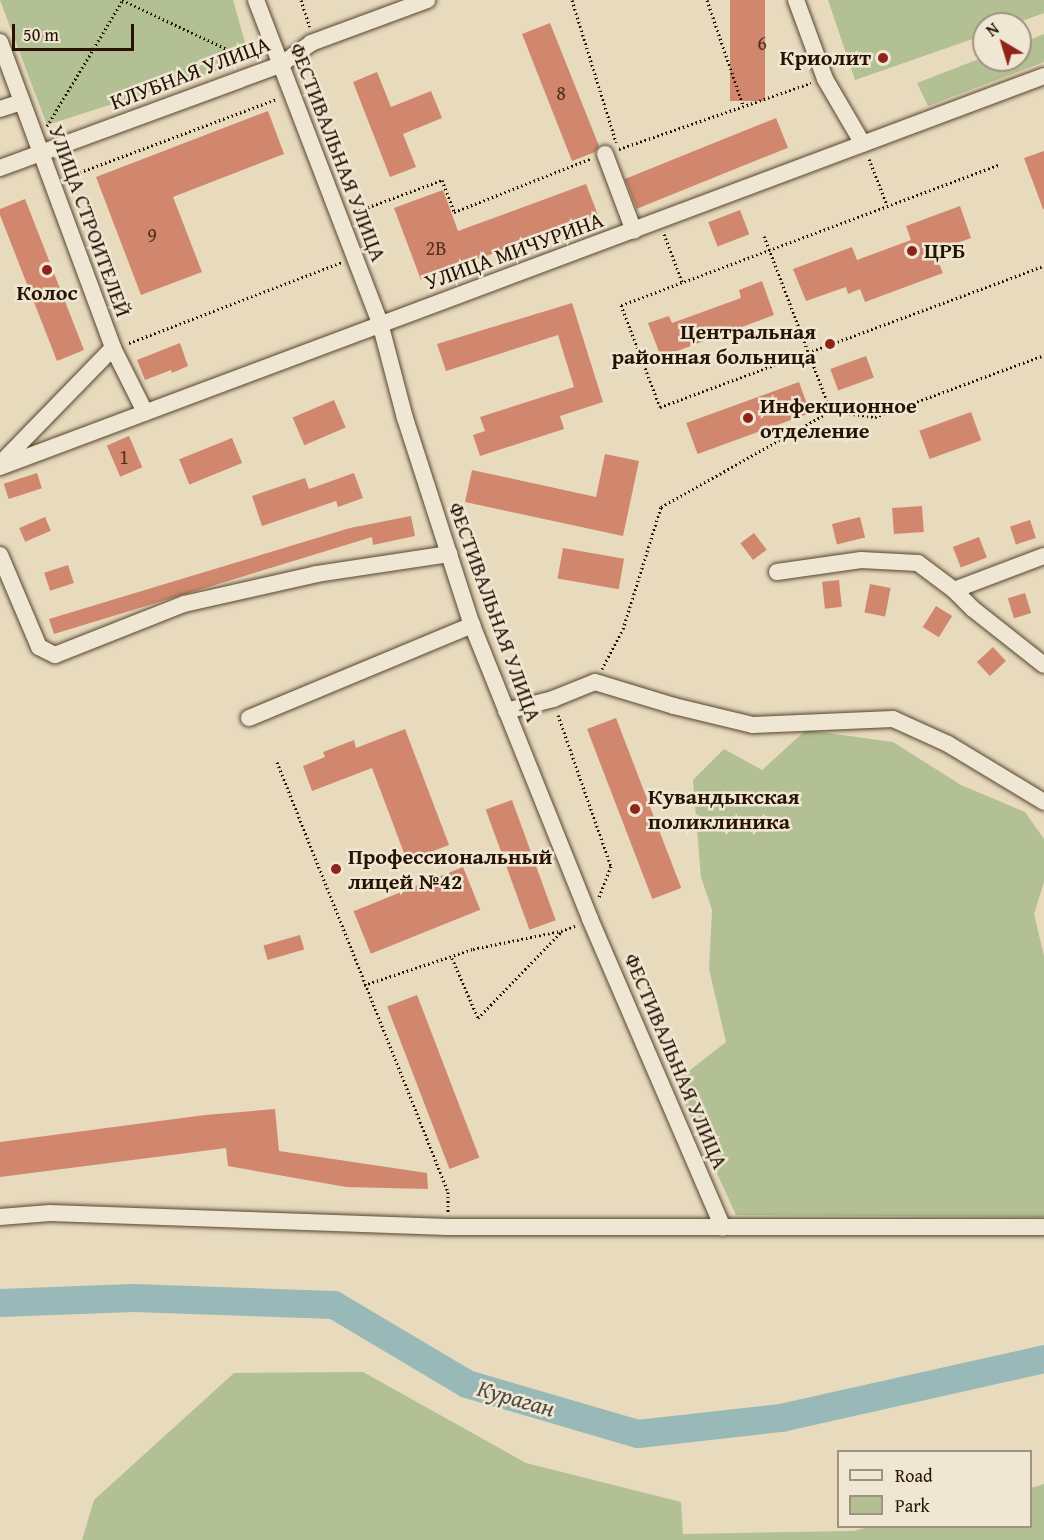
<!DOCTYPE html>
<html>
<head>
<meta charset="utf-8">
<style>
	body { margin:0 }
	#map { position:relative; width:1044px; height:1540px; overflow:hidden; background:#e7dabd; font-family:"Gentium Book Plus",serif }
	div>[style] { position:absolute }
	.green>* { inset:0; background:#b3c093 }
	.river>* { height:28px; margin:-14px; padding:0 14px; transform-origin:14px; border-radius:14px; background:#98b9b8 }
	.building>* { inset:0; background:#d1876d; transform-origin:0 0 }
	.path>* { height:3px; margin-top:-1.5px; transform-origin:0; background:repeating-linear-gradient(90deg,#271300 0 1.5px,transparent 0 4.5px) }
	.roads { filter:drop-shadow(0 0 2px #57452f) drop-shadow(0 0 2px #57452f) }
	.minor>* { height:16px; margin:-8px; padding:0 8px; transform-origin:8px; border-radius:8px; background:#efe7d4 }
	.dots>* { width:16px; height:16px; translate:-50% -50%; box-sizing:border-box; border:3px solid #efe7d4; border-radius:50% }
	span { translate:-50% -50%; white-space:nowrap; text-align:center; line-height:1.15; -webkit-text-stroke:5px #efe7d4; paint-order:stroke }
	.number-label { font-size:20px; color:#52301b }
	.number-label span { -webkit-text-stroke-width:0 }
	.poi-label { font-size:22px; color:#271300; font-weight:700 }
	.right { translate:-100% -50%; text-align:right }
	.left { translate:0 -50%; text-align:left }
	.street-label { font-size:22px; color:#271300 }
	.water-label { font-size:24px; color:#4f4d40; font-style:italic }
	.legend { position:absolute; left:837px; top:1450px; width:195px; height:78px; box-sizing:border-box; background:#efe7d4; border:2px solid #9f927f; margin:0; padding:8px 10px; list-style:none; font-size:18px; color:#271300 }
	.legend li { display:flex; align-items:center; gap:12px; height:30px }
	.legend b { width:30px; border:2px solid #9f927f }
	.north { position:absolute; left:972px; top:12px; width:60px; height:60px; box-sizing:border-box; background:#efe7d4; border:2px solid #9f927f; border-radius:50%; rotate:322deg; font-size:16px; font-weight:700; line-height:24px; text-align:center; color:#271300 }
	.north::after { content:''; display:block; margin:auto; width:21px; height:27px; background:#8f2418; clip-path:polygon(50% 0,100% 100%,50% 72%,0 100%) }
	.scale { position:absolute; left:12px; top:24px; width:122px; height:27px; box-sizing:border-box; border:3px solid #271300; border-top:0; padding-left:8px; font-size:18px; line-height:21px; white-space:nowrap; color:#271300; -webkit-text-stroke:4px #efe7d4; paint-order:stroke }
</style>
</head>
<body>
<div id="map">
	<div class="green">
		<div style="clip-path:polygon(0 0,233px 0,250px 60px,47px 125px)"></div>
		<div style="clip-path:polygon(828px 0,1044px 0,1044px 13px,1014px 24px,984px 24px,984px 35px,855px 80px)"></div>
		<div style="clip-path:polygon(1044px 34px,1044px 62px,928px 106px,917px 83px,984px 57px,984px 60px,1020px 60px,1020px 44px)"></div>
		<div style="clip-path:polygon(806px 730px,893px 742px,961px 785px,1025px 812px,1044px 839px,1044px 882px,1034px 914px,1044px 956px,1044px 1217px,736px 1215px,675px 1082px,726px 1042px,709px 969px,712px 910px,701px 877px,693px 780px,724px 749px,762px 770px)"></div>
		<div style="clip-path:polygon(363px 1372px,526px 1463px,681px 1502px,683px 1534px,854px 1531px,871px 1526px,1030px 1526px,1031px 1488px,1044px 1484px,1044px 1540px,82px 1540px,94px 1500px,234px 1373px)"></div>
	</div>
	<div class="river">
		<div style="left:0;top:1303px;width:133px;rotate:-2.2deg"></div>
		<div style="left:133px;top:1298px;width:201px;rotate:2deg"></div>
		<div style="left:334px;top:1305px;width:155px;rotate:30.7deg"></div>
		<div style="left:467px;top:1384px;width:178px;rotate:16.3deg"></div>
		<div style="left:638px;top:1434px;width:144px;rotate:-6.4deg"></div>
		<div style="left:781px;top:1418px;width:270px;rotate:-12.6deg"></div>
	</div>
	<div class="building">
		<div style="left:730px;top:0;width:35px;height:101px"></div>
		<div style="clip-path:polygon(550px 23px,599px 146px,595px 152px,572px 161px,522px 34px)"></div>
		<div style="clip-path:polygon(377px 72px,391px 107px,431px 91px,442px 118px,403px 134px,416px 167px,390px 177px,353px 82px)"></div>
		<div style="clip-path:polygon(268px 111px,284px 154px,173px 197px,202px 272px,141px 295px,96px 177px)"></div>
		<div style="left:776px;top:118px;width:32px;height:163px;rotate:68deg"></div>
		<div style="clip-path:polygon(1044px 151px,1044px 209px,1043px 209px,1024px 158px)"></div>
		<div style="clip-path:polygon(586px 184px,598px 215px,421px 280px,394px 208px,443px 190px,458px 231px)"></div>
		<div style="clip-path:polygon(25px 199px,84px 350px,57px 361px,0 215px,0 209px)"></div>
		<div style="clip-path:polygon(960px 206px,971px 238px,944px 248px,946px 255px,937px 259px,943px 273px,865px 302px,860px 289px,848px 294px,846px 287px,806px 301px,793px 269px,852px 247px,857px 260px,911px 240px,906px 226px)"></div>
		<div style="left:740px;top:210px;width:26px;height:34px;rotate:69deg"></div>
		<div style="clip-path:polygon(762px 281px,774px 315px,661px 357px,648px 323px,669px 316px,672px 323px,741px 298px,739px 290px)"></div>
		<div style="clip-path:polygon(572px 303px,603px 402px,560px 416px,564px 429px,480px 456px,473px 435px,485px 431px,480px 417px,574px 387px,558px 335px,446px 371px,437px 344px)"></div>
		<div style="clip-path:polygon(180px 343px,188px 366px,172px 373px,171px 370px,145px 380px,137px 360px)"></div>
		<div style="left:866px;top:356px;width:23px;height:38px;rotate:70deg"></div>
		<div style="left:799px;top:382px;width:33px;height:120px;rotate:70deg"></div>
		<div style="left:334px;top:400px;width:30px;height:45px;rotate:67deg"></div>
		<div style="left:971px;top:412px;width:30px;height:55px;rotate:70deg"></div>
		<div style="left:129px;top:436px;width:34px;height:24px;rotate:67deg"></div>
		<div style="left:232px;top:438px;width:27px;height:57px;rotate:68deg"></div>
		<div style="clip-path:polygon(605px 454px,639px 461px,623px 536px,465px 502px,472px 470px,596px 497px)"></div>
		<div style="left:37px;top:473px;width:16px;height:35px;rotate:72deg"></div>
		<div style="clip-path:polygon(354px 473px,363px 498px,338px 507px,336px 501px,262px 526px,252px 496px,305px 478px,309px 489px)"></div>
		<div style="left:922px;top:506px;width:26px;height:30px;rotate:86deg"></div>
		<div style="clip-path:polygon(411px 516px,415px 536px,373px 545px,372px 537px,54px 634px,49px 619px,350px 528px)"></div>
		<div style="left:45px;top:517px;width:15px;height:28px;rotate:67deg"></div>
		<div style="left:860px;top:517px;width:21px;height:29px;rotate:76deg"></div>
		<div style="left:1030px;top:520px;width:19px;height:21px;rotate:72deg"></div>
		<div style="left:754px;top:533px;width:21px;height:17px;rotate:53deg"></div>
		<div style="left:979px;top:537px;width:22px;height:28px;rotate:69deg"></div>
		<div style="left:563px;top:548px;width:62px;height:31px;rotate:10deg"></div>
		<div style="left:68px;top:565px;width:19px;height:25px;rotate:72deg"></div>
		<div style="left:839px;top:580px;width:27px;height:17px;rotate:84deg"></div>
		<div style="left:870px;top:584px;width:21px;height:29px;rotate:11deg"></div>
		<div style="left:1025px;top:593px;width:21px;height:18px;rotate:73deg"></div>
		<div style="left:936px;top:606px;width:19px;height:25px;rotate:32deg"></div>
		<div style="left:993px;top:647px;width:19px;height:22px;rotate:47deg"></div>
		<div style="left:616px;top:718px;width:182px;height:31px;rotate:69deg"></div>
		<div style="clip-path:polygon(405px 729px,449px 845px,407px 861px,372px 768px,312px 791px,303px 766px,325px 757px,323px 752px,354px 740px,356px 748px)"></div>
		<div style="left:512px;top:800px;width:128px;height:28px;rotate:70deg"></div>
		<div style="left:463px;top:867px;width:46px;height:118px;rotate:68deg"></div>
		<div style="left:300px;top:935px;width:15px;height:38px;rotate:74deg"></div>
		<div style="left:417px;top:995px;width:174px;height:32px;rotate:69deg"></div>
		<div style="clip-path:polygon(275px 1109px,279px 1151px,427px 1173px,428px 1189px,346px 1187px,228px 1166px,226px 1148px,0 1177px,0 1142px,205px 1115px)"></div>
	</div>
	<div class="path">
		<div style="left:122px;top:0;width:139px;rotate:25.1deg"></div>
		<div style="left:301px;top:0;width:28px;rotate:72deg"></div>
		<div style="left:572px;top:0;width:149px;rotate:72.8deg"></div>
		<div style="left:707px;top:0;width:111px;rotate:71.1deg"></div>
		<div style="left:47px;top:126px;width:146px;rotate:-59deg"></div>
		<div style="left:619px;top:149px;width:203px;rotate:-19deg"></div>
		<div style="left:869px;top:159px;width:49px;rotate:68.6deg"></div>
		<div style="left:998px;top:165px;width:402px;rotate:159.6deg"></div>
		<div style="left:621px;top:305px;width:109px;rotate:69.1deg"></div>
		<div style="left:660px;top:407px;width:409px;rotate:-20.2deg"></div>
		<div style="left:67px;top:177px;width:224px;rotate:-20.4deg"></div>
		<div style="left:355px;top:212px;width:93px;rotate:-20.2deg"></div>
		<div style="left:442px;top:180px;width:34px;rotate:69deg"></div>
		<div style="left:454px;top:212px;width:146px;rotate:-21.3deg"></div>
		<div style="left:664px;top:234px;width:51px;rotate:69.4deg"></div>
		<div style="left:764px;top:236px;width:187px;rotate:69.1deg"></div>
		<div style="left:129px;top:343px;width:228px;rotate:-20.8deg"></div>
		<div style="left:602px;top:669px;width:45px;rotate:-62.3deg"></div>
		<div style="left:623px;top:629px;width:128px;rotate:-72.7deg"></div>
		<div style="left:661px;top:507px;width:195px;rotate:-29.5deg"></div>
		<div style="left:831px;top:411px;width:44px;rotate:7.8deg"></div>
		<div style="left:875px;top:417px;width:180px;rotate:-20.1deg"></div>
		<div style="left:558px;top:715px;width:160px;rotate:70.7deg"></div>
		<div style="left:611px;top:866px;width:34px;rotate:111deg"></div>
		<div style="left:277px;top:762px;width:463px;rotate:68.3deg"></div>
		<div style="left:448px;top:1192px;width:21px;rotate:90deg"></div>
		<div style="left:452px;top:958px;width:65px;rotate:66.6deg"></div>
		<div style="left:478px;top:1018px;width:120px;rotate:-46deg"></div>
		<div style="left:364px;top:985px;width:115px;rotate:-18.3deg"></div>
		<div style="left:473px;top:949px;width:90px;rotate:-11.6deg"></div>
		<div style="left:561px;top:931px;width:15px;rotate:-20deg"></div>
	</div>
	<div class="roads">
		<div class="minor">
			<div style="left:256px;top:0;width:346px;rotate:69deg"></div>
			<div style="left:380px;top:323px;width:98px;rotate:75.3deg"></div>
			<div style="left:405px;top:418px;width:218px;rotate:72.1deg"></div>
			<div style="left:472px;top:625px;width:317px;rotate:68.1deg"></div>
			<div style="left:590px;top:919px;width:336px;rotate:66.7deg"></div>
			<div style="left:796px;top:0;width:84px;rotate:69.8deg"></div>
			<div style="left:825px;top:79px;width:75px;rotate:59.7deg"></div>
			<div style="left:0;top:42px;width:326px;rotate:69.7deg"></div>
			<div style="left:113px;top:348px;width:72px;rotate:63.4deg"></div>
			<div style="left:0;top:109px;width:23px;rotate:-18deg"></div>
			<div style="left:605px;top:154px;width:82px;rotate:69.4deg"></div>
			<div style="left:0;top:168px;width:298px;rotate:-20.2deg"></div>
			<div style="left:280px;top:65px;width:38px;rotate:-35deg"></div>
			<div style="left:311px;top:43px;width:124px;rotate:-20.3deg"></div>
			<div style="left:0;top:464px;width:162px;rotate:-45.8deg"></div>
			<div style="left:0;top:467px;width:1115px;rotate:-20.53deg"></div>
			<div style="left:0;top:555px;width:100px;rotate:67deg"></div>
			<div style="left:39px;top:647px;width:18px;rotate:27deg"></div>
			<div style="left:55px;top:655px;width:139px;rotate:-21.6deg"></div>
			<div style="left:184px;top:604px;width:136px;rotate:-12.7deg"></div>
			<div style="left:317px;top:574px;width:134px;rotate:-8.6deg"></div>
			<div style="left:777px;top:572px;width:85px;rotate:-8.1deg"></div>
			<div style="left:861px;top:560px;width:57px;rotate:3deg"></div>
			<div style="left:918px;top:563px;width:45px;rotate:36.9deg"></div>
			<div style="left:954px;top:590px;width:27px;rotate:45deg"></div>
			<div style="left:973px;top:609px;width:90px;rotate:38.3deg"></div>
			<div style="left:954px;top:590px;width:96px;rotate:-20.7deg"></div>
			<div style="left:506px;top:711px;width:49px;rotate:-14.3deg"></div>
			<div style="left:553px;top:699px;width:45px;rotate:-22deg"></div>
			<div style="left:595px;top:682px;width:83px;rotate:16.9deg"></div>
			<div style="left:674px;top:706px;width:81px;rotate:13.5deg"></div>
			<div style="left:753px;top:725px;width:140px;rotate:-2.5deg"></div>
			<div style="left:893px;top:719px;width:60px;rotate:24.4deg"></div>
			<div style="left:948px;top:744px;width:112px;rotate:31.1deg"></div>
			<div style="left:249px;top:718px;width:242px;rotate:-22.6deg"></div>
			<div style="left:0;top:1217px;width:50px;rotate:-4.6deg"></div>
			<div style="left:50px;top:1213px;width:398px;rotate:2deg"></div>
			<div style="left:448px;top:1227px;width:596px"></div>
		</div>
	</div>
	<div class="dots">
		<div style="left:883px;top:58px;background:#8f2418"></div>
		<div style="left:912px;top:251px;background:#8f2418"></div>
		<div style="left:47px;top:270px;background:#8f2418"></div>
		<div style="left:830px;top:344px;background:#8f2418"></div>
		<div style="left:748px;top:418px;background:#8f2418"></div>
		<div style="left:635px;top:809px;background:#8f2418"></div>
		<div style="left:336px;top:869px;background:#8f2418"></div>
	</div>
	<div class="number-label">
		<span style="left:762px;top:42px">6</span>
		<span style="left:561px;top:92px">8</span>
		<span style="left:152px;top:234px">9</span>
		<span style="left:436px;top:247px">2В</span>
		<span style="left:124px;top:456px">1</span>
	</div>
	<div class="poi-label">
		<span class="right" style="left:871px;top:58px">Криолит</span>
		<span class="left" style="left:924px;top:251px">ЦРБ</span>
		<span style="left:47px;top:293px">Колос</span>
		<span class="right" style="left:816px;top:344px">Центральная<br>районная больница</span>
		<span class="left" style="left:760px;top:418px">Инфекционное<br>отделение</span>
		<span class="left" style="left:648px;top:809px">Кувандыкская<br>поликлиника</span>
		<span class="left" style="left:348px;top:869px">Профессиональный<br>лицей №42</span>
	</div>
	<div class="street-label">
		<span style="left:190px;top:73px;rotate:-21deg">КЛУБНАЯ УЛИЦА</span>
		<span style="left:338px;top:152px;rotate:69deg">ФЕСТИВАЛЬНАЯ УЛИЦА</span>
		<span style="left:90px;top:221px;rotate:70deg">УЛИЦА СТРОИТЕЛЕЙ</span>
		<span style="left:514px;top:251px;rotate:-20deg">УЛИЦА МИЧУРИНА</span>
		<span style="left:495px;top:612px;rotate:70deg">ФЕСТИВАЛЬНАЯ УЛИЦА</span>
		<span style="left:676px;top:1061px;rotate:67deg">ФЕСТИВАЛЬНАЯ УЛИЦА</span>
	</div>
	<div class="water-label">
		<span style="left:516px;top:1398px;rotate:16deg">Кураган</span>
	</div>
	<ul class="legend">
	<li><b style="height:8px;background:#efe7d4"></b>Road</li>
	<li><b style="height:16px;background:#b3c093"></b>Park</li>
	</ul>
	<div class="north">N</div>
	<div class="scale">50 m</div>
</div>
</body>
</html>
